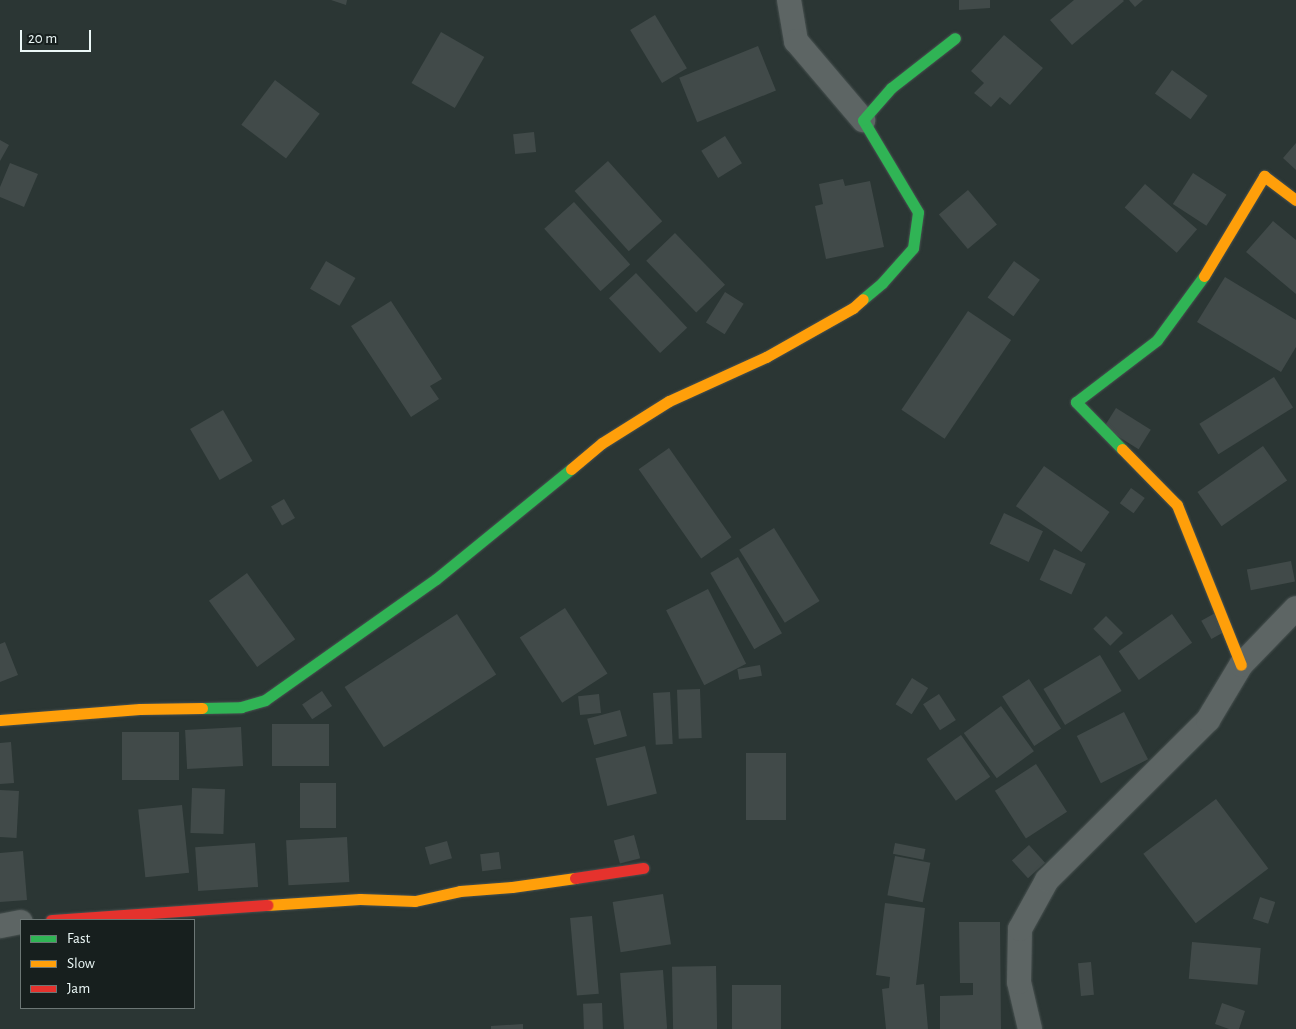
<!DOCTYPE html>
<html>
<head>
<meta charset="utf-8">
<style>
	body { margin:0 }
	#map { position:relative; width:1296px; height:1029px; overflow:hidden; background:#2b3634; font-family:"Alegreya Sans",sans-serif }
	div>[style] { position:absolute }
	.building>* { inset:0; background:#414a49; transform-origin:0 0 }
	.roads { filter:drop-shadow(0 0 1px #485150) drop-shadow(0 0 1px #485150) }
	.street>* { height:24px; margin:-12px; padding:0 12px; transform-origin:12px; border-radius:12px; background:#5d6564 }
	.fast>* { height:11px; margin:-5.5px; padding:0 5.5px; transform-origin:5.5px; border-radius:5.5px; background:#30b455 }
	.slow>* { height:11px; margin:-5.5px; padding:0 5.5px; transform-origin:5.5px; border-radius:5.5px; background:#ff9f0a }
	.jam>* { height:11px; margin:-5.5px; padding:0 5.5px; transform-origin:5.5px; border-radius:5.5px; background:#e5322d }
	span { translate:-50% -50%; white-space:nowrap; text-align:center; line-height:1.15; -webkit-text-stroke:4px #171f1e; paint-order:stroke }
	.legend { position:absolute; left:20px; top:919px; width:175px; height:90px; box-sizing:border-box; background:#171f1e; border:1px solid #6c7675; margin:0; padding:6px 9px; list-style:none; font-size:15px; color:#ecf8f7 }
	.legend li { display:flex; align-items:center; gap:10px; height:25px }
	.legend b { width:25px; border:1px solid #6c7675 }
	.scale { position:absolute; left:20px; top:30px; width:71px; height:22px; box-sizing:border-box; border:2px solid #ecf8f7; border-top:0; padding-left:6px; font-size:15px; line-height:18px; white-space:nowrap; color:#ecf8f7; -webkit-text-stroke:4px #171f1e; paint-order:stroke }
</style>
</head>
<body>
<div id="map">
	<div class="building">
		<div style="clip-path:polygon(331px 0,347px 0,346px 5px)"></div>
		<div style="clip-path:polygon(959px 0,990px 0,990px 8px,959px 10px)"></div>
		<div style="clip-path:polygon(1074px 0,1123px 0,1124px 1px,1072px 45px,1050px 20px)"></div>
		<div style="clip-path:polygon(1129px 0,1143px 0,1135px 7px)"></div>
		<div style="left:655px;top:15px;width:62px;height:29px;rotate:59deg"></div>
		<div style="left:441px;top:32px;width:50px;height:59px;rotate:30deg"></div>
		<div style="clip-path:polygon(1004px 35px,1043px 68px,1010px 105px,1000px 97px,991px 107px,974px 93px,984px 83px,971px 71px)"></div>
		<div style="left:758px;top:46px;width:48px;height:85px;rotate:68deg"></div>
		<div style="left:1172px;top:70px;width:44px;height:29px;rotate:36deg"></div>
		<div style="left:275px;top:80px;width:56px;height:56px;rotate:37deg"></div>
		<div style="left:534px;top:132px;width:20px;height:21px;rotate:84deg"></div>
		<div style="left:725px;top:136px;width:32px;height:28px;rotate:58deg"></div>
		<div style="clip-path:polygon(0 140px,9px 145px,0 161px)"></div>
		<div style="clip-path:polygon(1296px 143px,1296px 170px,1283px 158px)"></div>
		<div style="left:608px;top:161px;width:81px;height:45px;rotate:48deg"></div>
		<div style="clip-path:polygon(10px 163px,38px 174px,24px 207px,0 197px,0 187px)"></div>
		<div style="left:1193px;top:173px;width:40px;height:37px;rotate:33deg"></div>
		<div style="clip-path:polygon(843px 179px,845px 186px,870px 181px,884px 247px,826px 259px,815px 206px,823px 204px,819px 184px)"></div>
		<div style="left:1145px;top:184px;width:69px;height:31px;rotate:41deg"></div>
		<div style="left:968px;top:190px;width:45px;height:38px;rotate:50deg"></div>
		<div style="left:574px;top:202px;width:84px;height:40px;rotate:48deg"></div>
		<div style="clip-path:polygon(1273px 221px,1296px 240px,1296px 294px,1246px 252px)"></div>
		<div style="left:675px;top:233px;width:72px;height:40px;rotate:46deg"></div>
		<div style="left:326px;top:261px;width:34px;height:32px;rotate:30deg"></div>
		<div style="left:1014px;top:261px;width:32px;height:45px;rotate:36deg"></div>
		<div style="left:636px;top:273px;width:75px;height:37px;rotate:47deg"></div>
		<div style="clip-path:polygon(1225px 277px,1296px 320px,1296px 347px,1281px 372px,1197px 322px)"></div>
		<div style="left:725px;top:292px;width:22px;height:36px;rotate:32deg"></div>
		<div style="clip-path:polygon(391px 301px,442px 379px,430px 386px,439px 399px,411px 417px,351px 326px)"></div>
		<div style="left:968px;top:311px;width:52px;height:119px;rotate:34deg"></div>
		<div style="left:1274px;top:377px;width:36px;height:88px;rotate:58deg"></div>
		<div style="left:1116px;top:408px;width:41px;height:23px;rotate:32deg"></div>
		<div style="left:223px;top:410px;width:59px;height:38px;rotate:60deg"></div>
		<div style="left:1263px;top:446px;width:42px;height:80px;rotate:55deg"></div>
		<div style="left:669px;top:448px;width:109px;height:37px;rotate:55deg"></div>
		<div style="left:1044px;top:466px;width:80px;height:49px;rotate:35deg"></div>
		<div style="left:1131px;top:488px;width:17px;height:19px;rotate:36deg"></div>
		<div style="left:284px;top:499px;width:22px;height:15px;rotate:60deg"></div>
		<div style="left:1004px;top:513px;width:43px;height:34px;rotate:25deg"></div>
		<div style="left:774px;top:528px;width:86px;height:41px;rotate:58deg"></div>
		<div style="left:1054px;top:549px;width:35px;height:34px;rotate:25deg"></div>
		<div style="left:738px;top:557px;width:88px;height:32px;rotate:60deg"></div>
		<div style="left:1291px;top:561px;width:21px;height:45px;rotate:79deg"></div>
		<div style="left:247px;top:573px;width:82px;height:47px;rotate:54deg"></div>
		<div style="left:708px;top:589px;width:84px;height:47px;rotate:63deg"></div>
		<div style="left:565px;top:608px;width:78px;height:54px;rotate:57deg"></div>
		<div style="left:1217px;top:612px;width:21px;height:18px;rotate:61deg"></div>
		<div style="left:457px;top:614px;width:72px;height:134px;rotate:57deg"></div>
		<div style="left:1172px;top:614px;width:35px;height:65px;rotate:55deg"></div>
		<div style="left:1106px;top:616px;width:24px;height:18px;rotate:45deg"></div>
		<div style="clip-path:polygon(5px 642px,18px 675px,0 682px,0 644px)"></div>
		<div style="left:1100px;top:655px;width:42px;height:66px;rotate:59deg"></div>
		<div style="left:760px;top:665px;width:11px;height:23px;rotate:80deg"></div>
		<div style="left:912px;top:678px;width:19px;height:31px;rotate:32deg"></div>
		<div style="left:1029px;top:679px;width:59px;height:32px;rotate:57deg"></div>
		<div style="left:700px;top:689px;width:49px;height:23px;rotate:88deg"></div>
		<div style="left:322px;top:691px;width:18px;height:24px;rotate:56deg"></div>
		<div style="left:670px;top:692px;width:52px;height:17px;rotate:87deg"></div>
		<div style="left:599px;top:694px;width:19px;height:21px;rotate:84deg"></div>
		<div style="left:939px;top:694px;width:31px;height:19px;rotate:57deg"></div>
		<div style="left:1001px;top:706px;width:56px;height:46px;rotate:54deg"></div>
		<div style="left:620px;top:710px;width:27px;height:34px;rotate:75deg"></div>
		<div style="left:1124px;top:712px;width:53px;height:53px;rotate:63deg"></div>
		<div style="left:272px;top:724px;width:57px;height:42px"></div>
		<div style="left:241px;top:727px;width:39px;height:56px;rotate:87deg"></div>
		<div style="left:122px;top:732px;width:57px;height:48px"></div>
		<div style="left:961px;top:735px;width:51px;height:42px;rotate:55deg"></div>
		<div style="clip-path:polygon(11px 742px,14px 783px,0 784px,0 743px)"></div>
		<div style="left:645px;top:746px;width:49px;height:51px;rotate:76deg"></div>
		<div style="left:746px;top:753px;width:40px;height:67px"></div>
		<div style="left:1036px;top:764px;width:57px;height:49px;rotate:57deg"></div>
		<div style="left:300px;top:783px;width:36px;height:45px"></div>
		<div style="left:192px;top:788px;width:33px;height:45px;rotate:2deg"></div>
		<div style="left:0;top:790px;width:19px;height:47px;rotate:3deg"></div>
		<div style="left:1216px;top:799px;width:87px;height:91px;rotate:53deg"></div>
		<div style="left:182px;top:805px;width:68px;height:44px;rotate:84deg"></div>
		<div style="left:634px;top:835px;width:24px;height:21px;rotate:75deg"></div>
		<div style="left:347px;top:837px;width:45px;height:61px;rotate:87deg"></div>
		<div style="left:447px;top:841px;width:18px;height:23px;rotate:74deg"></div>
		<div style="left:255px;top:843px;width:44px;height:60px;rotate:86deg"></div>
		<div style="left:895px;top:843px;width:31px;height:11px;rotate:11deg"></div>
		<div style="left:1029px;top:845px;width:24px;height:23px;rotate:48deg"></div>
		<div style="clip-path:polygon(23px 851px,27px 900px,0 902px,0 853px)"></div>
		<div style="left:499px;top:852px;width:17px;height:19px;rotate:83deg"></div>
		<div style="left:895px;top:856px;width:36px;height:40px;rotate:11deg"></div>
		<div style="left:663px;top:894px;width:51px;height:51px;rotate:81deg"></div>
		<div style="left:1260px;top:897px;width:16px;height:23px;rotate:18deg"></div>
		<div style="clip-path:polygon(885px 903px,925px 908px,916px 985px,924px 984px,928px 1029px,886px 1029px,882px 989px,889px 988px,890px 977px,876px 975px)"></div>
		<div style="left:592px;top:916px;width:78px;height:22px;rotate:85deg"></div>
		<div style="clip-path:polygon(959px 922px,1000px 922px,1001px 1029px,940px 1029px,940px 996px,973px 995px,973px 983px,960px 983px)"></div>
		<div style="left:1192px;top:942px;width:69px;height:37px;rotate:5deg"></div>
		<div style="left:1091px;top:962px;width:33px;height:13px;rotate:85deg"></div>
		<div style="left:716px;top:966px;width:63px;height:44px;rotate:89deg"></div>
		<div style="left:663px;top:970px;width:59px;height:43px;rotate:86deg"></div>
		<div style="left:732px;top:985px;width:49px;height:44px"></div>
		<div style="left:602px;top:1003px;width:26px;height:19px;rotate:88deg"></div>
		<div style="clip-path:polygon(1222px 1003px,1245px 1011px,1239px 1029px,1229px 1029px,1215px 1024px)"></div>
		<div style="clip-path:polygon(523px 1024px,523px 1029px,491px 1029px,491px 1026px)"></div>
	</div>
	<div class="roads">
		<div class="street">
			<div style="left:789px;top:0;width:42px;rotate:80.3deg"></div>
			<div style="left:796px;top:41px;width:104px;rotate:49.7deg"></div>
			<div style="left:0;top:926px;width:21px;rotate:-11deg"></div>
			<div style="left:1030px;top:1029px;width:48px;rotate:-103.2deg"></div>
			<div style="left:1019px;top:982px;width:53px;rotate:-88.9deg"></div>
			<div style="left:1020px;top:929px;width:56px;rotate:-61.1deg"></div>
			<div style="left:1047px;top:880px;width:227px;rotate:-44.8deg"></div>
			<div style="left:1208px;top:720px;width:64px;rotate:-59deg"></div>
			<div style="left:1241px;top:665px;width:79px;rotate:-46deg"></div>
		</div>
		<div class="fast">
			<div style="left:863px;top:299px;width:25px;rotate:-40deg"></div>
			<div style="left:882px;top:283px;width:47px;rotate:-48.5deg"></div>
			<div style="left:913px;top:248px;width:36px;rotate:-82deg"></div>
			<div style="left:918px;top:212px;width:107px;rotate:-120.9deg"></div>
			<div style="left:863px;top:120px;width:43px;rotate:-48.8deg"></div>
			<div style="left:891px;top:88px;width:81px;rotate:-38deg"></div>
			<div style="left:1122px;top:449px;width:66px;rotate:-134.4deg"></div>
			<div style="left:1076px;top:402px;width:102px;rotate:-37.4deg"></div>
			<div style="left:1157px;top:340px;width:79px;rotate:-53.7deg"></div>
			<div style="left:202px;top:708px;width:39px;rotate:-1deg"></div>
			<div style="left:241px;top:707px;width:25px;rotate:-16deg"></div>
			<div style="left:265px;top:700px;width:209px;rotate:-35.3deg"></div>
			<div style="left:436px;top:579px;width:174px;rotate:-39.2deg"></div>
		</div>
		<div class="slow">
			<div style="left:1204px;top:276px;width:117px;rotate:-59deg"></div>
			<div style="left:1264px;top:176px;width:40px;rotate:37deg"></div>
			<div style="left:1122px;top:449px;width:78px;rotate:45.5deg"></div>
			<div style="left:1177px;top:505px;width:172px;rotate:68.2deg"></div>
			<div style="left:571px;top:469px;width:40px;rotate:-40deg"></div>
			<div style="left:602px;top:443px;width:79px;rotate:-32.1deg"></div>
			<div style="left:669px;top:401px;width:107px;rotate:-24.4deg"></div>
			<div style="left:766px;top:357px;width:100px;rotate:-29.4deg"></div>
			<div style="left:853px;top:308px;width:13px;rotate:-42deg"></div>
			<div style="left:0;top:720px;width:140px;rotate:-4.5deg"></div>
			<div style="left:140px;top:709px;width:62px;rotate:-0.9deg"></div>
			<div style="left:267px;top:905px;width:93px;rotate:-3.7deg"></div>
			<div style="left:360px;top:899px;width:55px;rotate:2.1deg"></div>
			<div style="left:415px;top:901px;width:46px;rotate:-12.5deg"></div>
			<div style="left:460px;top:891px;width:52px;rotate:-4.4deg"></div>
			<div style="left:512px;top:887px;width:64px;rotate:-8.1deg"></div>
		</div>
		<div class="jam">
			<div style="left:575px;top:878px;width:69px;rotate:-8.4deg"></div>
			<div style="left:51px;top:920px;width:217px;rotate:-4deg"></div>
		</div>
	</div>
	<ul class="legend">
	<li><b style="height:6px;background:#30b455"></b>Fast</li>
	<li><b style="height:6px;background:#ff9f0a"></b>Slow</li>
	<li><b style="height:6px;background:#e5322d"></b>Jam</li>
	</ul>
	<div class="scale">20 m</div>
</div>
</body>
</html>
